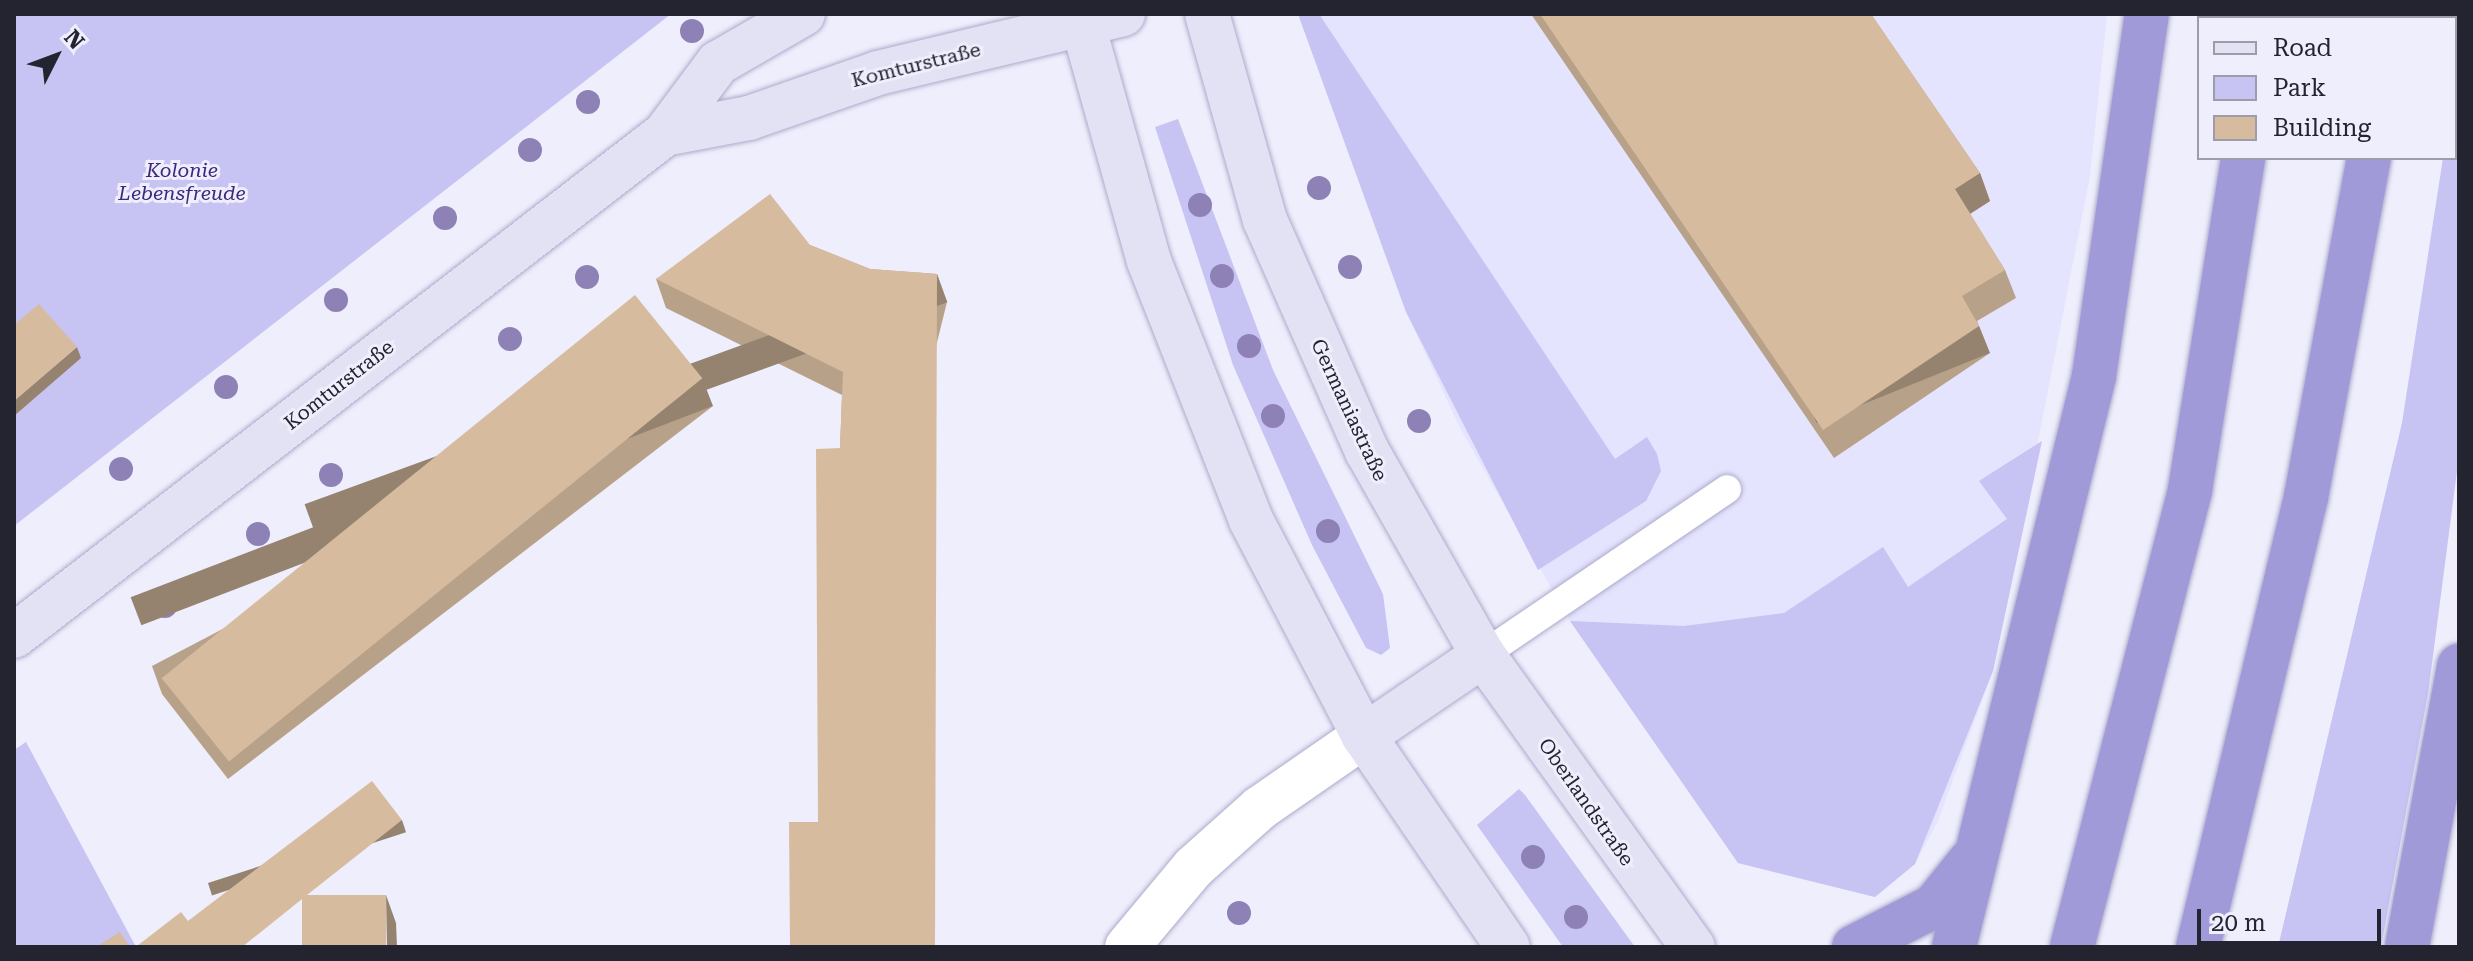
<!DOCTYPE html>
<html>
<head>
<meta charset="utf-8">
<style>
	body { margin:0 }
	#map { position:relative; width:2473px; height:961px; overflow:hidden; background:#eeeefc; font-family:"Roboto Serif",serif }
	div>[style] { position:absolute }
	.built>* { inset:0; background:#e5e4fe }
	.green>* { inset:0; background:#c7c3f2 }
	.roads { filter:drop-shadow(0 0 2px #acaacc) drop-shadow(0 0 2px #acaacc) }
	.lane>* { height:28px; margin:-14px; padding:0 14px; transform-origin:14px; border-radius:14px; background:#fff }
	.street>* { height:44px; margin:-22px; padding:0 22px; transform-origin:22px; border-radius:22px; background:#fff }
	.secondary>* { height:44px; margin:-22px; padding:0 22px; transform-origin:22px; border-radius:22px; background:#e3e1f4 }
	.highway>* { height:44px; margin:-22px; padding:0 22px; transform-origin:22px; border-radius:22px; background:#a19ad9 }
	.trees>* { width:24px; height:24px; margin:-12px; border-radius:50%; background:#8d81b6 }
	.wall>* { inset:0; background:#b8a189 }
	.shaded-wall>* { inset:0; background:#96836f; transform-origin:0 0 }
	.building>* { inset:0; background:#d6bb9f; transform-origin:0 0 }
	span { translate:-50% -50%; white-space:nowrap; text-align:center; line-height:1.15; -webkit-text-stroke:6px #eeeefc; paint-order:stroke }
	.street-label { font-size:20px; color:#242330 }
	.park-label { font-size:20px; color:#3d287d; font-style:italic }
	.frame { position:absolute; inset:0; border:16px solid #242330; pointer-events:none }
	.legend { position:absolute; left:2197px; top:16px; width:260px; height:144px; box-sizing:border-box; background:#eeeefc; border:2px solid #9d9daa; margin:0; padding:10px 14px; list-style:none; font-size:24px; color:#242330 }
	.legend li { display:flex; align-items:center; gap:16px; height:40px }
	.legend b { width:40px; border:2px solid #9d9daa }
	.north { position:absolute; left:16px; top:16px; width:80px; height:80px; -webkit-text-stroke:6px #eeeefc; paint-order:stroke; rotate:48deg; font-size:22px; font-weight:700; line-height:32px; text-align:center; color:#242330 }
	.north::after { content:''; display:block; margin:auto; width:28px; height:36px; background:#242330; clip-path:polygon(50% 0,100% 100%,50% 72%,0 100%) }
	.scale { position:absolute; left:2197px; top:909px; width:184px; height:36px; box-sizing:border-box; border:4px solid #242330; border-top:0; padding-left:10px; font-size:24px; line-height:28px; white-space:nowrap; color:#242330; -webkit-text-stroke:6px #eeeefc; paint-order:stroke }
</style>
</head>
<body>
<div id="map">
	<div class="built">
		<div style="clip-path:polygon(1298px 14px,2107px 14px,2090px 176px,1993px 671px,1938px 821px,1915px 864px,1875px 897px,1738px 863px,1570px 621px,1459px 426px,1406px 312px)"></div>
	</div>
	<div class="green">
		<div style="clip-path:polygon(14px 14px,671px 14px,14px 526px)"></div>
		<div style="clip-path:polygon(1298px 14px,1319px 14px,1615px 459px,1647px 437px,1657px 454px,1661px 471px,1646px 501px,1538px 570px,1406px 312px)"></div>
		<div style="clip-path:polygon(2459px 41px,2459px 456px,2428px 694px,2381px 947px,2278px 947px,2402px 423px,2443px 158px,2455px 158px)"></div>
		<div style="clip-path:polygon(1178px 119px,1273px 370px,1383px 594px,1390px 648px,1381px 655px,1366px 648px,1312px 545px,1233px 365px,1155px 127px)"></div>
		<div style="clip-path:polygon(2042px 441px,1993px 671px,1915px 864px,1875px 897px,1738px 863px,1570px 621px,1684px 626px,1784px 613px,1883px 547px,1908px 587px,2007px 519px,1979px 481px)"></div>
		<div style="clip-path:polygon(26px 742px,136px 947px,14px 947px,14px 750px)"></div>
		<div style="clip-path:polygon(1519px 789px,1525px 795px,1635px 947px,1563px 947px,1477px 825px)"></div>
	</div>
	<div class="roads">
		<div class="lane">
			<div style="left:1483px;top:655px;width:295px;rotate:-34.2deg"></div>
		</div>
		<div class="street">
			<div style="left:1127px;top:947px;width:104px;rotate:-50.1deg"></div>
			<div style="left:1194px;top:867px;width:89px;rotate:-41.8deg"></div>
			<div style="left:1260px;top:808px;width:126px;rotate:-34.7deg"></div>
		</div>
		<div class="secondary">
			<div style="left:1080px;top:14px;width:256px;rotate:74.4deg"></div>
			<div style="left:1149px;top:261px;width:278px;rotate:68.5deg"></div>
			<div style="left:1251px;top:520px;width:244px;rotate:62.4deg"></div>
			<div style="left:1364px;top:736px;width:255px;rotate:55.7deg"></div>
			<div style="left:1207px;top:14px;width:214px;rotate:74.3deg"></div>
			<div style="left:1265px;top:220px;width:253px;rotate:66.2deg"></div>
			<div style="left:1367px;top:451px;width:235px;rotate:60.4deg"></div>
			<div style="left:1483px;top:655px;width:360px;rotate:54.3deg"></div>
			<div style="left:665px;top:134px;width:86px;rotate:-10.8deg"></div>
			<div style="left:749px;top:118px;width:137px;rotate:-19.2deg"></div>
			<div style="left:878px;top:73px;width:252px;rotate:-13.5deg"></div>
			<div style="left:14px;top:636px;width:822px;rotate:-37.64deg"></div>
			<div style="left:665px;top:134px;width:89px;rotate:-53.3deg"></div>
			<div style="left:718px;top:63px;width:98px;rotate:-30deg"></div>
			<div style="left:1364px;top:736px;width:144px;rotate:-34.2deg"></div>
		</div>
		<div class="highway">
			<div style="left:2263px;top:18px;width:4px;rotate:-90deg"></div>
			<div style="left:2388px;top:18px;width:4px;rotate:-76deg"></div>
			<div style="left:1854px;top:947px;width:90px;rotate:-27.1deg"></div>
			<div style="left:1934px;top:906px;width:59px;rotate:-51.2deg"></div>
			<div style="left:1954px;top:947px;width:588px;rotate:-76.22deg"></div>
			<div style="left:2094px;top:376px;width:366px;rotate:-81.7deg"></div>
			<div style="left:2072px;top:947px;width:472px;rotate:-75.5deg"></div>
			<div style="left:2190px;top:490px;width:336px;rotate:-80.9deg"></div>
			<div style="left:2198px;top:947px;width:463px;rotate:-76.5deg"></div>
			<div style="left:2306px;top:497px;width:345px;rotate:-79.5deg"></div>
			<div style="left:2407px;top:947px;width:286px;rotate:-79.5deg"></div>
		</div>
	</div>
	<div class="trees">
		<div style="left:692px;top:31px"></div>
		<div style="left:588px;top:102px"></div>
		<div style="left:530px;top:150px"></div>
		<div style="left:1319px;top:188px"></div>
		<div style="left:1200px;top:205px"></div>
		<div style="left:445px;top:218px"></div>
		<div style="left:1350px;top:267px"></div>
		<div style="left:1222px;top:276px"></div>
		<div style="left:587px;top:277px"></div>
		<div style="left:336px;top:300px"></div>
		<div style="left:510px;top:339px"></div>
		<div style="left:1249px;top:346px"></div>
		<div style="left:226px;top:387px"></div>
		<div style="left:1273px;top:416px"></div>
		<div style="left:1419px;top:421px"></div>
		<div style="left:121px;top:469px"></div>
		<div style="left:331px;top:475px"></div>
		<div style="left:1328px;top:531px"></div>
		<div style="left:258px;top:534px"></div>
		<div style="left:165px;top:606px"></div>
		<div style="left:1533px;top:857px"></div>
		<div style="left:1239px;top:913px"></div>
		<div style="left:1576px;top:917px"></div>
	</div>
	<div class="wall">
		<div style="clip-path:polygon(1531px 14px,1871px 14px,1980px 173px,1990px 201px,1970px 214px,2005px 270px,2016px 298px,1977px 321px,1990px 353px,1834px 458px)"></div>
		<div style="clip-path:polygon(810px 245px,870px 269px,937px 274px,947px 302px,818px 822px,840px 448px,842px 395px,666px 308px,656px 279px)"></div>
		<div style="clip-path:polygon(702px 378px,713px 406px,228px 779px,162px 694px,152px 666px)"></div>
	</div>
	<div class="shaded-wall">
		<div style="clip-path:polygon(1980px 173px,1990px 201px,1965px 217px,1955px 189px)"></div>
		<div style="left:937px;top:274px;width:30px;height:673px;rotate:70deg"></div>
		<div style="left:1979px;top:326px;width:29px;height:187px;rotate:68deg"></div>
		<div style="clip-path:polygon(77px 347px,81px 358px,14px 416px,14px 401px)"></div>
		<div style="left:702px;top:378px;width:30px;height:612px;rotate:69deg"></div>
		<div style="left:402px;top:820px;width:13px;height:204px;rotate:72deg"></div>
		<div style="clip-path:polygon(386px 895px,396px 923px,397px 947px,387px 947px)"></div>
	</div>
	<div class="building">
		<div style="clip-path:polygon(1540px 14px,1871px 14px,1980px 173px,1955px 189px,2005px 270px,1962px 296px,1979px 326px,1823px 430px)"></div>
		<div style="clip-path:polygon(770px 194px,810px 245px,870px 269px,937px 274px,935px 947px,790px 947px,789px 822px,818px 822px,816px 449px,840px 448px,843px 372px,656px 279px)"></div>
		<div style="left:635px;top:295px;width:107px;height:609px;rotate:51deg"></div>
		<div style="clip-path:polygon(39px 304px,77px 347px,14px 401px,14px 325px)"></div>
		<div style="clip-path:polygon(372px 781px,402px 820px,307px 895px,302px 895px,302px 899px,242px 947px,138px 947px,137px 946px,181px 912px,188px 921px)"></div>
		<div style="left:302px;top:895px;width:84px;height:52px"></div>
		<div style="clip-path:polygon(120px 932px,130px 947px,96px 947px)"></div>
	</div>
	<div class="street-label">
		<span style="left:916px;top:65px;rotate:-14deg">Komturstraße</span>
		<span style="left:339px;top:385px;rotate:-38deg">Komturstraße</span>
		<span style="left:1349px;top:410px;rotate:65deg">Germaniastraße</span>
		<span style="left:1586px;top:802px;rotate:55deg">Oberlandstraße</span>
	</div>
	<div class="park-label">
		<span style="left:182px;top:182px">Kolonie<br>Lebensfreude</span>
	</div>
	<div class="frame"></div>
	<ul class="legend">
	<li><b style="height:10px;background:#e3e1f4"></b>Road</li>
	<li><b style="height:22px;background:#c7c3f2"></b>Park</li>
	<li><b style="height:22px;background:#d6bb9f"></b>Building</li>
	</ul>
	<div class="north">N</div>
	<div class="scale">20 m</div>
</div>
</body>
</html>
